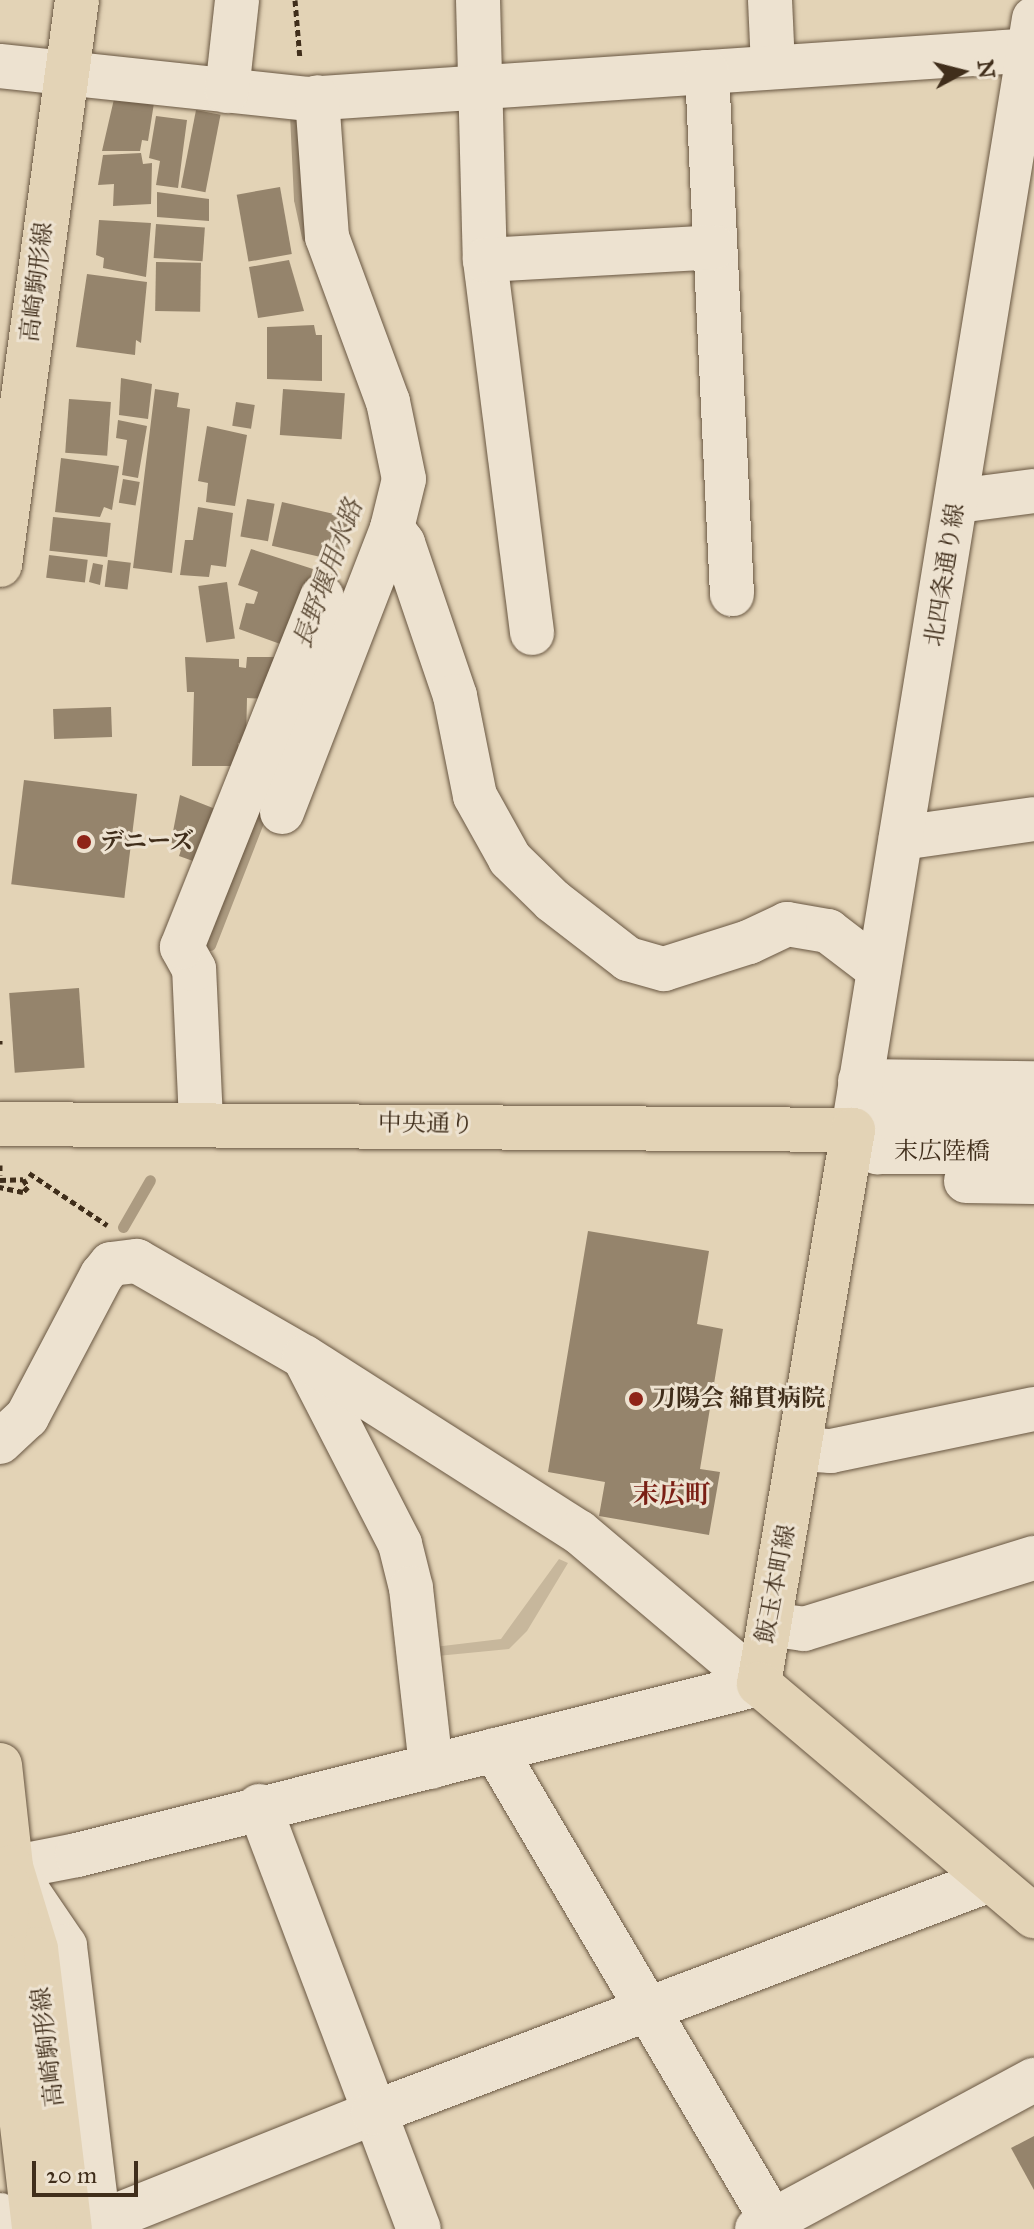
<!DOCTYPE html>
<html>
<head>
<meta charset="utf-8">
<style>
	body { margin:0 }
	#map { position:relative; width:1034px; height:2229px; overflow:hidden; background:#e3d3b6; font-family:"IM FELL Great Primer","Noto Serif JP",serif }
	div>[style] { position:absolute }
	.green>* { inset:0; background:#c7b79c }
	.stream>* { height:11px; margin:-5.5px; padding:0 5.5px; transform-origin:5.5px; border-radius:5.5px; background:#ac9b81 }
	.building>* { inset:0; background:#95846c; transform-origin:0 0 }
	.path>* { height:5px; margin-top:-2.5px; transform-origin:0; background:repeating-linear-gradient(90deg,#402e1b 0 6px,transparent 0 10px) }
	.roads { filter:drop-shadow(0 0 2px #695742) drop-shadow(0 0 2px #695742) }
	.minor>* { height:44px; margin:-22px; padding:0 22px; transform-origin:22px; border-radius:22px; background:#ede2d0 }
	.major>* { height:44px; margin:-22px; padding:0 22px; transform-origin:22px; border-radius:22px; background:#e3d3b6 }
	.dots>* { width:22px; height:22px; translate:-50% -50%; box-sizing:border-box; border:4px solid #ede2d0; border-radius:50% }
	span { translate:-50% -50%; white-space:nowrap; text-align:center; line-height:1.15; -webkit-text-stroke:6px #ede2d0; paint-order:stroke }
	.street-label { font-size:24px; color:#402e1b }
	.poi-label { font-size:24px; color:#402e1b; font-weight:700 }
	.left { translate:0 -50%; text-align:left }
	.water-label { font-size:26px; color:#5b4934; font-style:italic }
	.neighbourhood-label { font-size:26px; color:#7a1f14; font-weight:700 }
	.north { position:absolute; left:922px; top:32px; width:80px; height:80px; -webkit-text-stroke:6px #ede2d0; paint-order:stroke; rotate:83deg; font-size:22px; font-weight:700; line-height:32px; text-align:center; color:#402e1b }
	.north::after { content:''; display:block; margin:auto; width:28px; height:36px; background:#402e1b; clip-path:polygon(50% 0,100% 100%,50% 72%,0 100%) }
	.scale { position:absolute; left:32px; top:2161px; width:106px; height:36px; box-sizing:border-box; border:4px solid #402e1b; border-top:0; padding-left:10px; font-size:24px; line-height:28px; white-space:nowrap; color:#402e1b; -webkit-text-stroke:6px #ede2d0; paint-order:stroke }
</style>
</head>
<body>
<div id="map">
	<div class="green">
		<div style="clip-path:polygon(559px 1559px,568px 1563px,527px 1631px,509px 1649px,427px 1657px,426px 1648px,501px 1639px)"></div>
	</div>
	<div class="stream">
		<div style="left:295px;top:114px;width:85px;rotate:87.3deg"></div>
		<div style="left:299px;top:199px;width:39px;rotate:78deg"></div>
		<div style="left:210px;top:945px;width:151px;rotate:-68.7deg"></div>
		<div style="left:123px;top:1227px;width:54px;rotate:-60.1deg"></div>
	</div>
	<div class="building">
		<div style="clip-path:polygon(114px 99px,154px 103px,148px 141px,142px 140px,140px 151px,102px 151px)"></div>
		<div style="left:196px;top:110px;width:25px;height:79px;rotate:11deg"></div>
		<div style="clip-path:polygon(156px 116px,187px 120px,178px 188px,156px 185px,160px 161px,149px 158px)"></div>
		<div style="clip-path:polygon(141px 153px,143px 164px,152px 163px,151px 204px,113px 206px,114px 184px,98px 185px,103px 155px)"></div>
		<div style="left:280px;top:187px;width:68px;height:44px;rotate:80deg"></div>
		<div style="clip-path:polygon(157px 192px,209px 199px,209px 221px,157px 217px)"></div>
		<div style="clip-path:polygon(99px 220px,151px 223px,146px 277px,103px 268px,104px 258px,96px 255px)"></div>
		<div style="left:156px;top:224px;width:49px;height:34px;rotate:4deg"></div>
		<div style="clip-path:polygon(289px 260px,304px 311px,258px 318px,249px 267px)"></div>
		<div style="left:156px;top:262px;width:45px;height:49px;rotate:1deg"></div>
		<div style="clip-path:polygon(87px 274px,147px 282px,141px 343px,136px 340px,135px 355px,76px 347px)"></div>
		<div style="clip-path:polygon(314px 325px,316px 335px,322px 335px,322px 381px,267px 379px,267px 327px)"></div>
		<div style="clip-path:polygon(121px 378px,152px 384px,148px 419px,119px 415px)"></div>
		<div style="clip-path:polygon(155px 389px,179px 393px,177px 407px,190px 409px,172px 573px,133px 568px)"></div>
		<div style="left:283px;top:389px;width:62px;height:46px;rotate:4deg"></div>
		<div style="left:69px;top:399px;width:42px;height:54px;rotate:4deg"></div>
		<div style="left:236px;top:402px;width:19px;height:24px;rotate:9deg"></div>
		<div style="clip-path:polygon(118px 420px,147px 426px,138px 478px,122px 475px,127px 440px,116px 438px)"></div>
		<div style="clip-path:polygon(207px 426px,247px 435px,235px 506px,206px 502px,208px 483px,198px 481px)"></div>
		<div style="clip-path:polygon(61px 458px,119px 466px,112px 510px,104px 507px,100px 517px,55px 512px)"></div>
		<div style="left:123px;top:479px;width:17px;height:24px;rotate:10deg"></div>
		<div style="left:247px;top:499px;width:28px;height:38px;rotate:10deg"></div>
		<div style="left:282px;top:502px;width:69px;height:45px;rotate:13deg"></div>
		<div style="clip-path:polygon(198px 507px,233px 513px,226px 567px,211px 565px,209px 577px,180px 575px,185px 540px,193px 540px)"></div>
		<div style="left:53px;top:517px;width:58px;height:34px;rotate:6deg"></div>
		<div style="clip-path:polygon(251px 549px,313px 569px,293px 634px,283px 645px,239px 629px,246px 603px,254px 604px,258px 592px,238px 585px)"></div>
		<div style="left:49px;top:555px;width:39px;height:23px;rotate:7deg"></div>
		<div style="left:108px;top:560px;width:23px;height:27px;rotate:7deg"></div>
		<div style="clip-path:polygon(93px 563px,103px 565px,100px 585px,89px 582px)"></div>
		<div style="left:227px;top:582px;width:57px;height:29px;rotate:82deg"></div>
		<div style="clip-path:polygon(185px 657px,239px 659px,239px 667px,246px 668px,247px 657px,275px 657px,269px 699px,247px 698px,246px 742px,238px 743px,238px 766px,192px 766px,194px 692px,187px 692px)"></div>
		<div style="left:111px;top:707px;width:30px;height:58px;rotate:88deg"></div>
		<div style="left:24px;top:780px;width:114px;height:105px;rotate:7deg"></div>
		<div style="clip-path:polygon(180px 795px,218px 810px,193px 861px,179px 856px,181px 850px,171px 842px)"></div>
		<div style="left:79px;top:988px;width:80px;height:70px;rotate:86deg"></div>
		<div style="clip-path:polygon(588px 1231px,709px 1251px,697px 1324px,723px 1329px,700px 1469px,720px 1472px,709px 1535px,599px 1516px,605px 1482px,548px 1472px)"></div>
		<div style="clip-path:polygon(1034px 2136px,1034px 2190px,1011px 2148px)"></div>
	</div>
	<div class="path">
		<div style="left:295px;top:0;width:59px;rotate:85.2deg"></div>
		<div style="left:0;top:1040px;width:4px;rotate:90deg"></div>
		<div style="left:0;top:1165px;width:10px;rotate:90deg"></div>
		<div style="left:29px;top:1173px;width:94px;rotate:33.7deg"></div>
		<div style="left:0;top:1180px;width:23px;rotate:-2deg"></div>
		<div style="left:23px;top:1179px;width:9px;rotate:58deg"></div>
		<div style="left:28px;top:1187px;width:7px;rotate:135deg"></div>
		<div style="left:23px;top:1192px;width:24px;rotate:-168deg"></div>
	</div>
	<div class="roads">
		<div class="minor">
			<div style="left:478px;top:0;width:260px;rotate:88.5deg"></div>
			<div style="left:485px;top:260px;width:376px;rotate:82.8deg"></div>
			<div style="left:770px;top:0;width:67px;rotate:87.4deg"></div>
			<div style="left:0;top:66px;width:309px;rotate:6.1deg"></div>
			<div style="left:307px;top:99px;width:729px;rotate:-3.86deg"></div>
			<div style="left:707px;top:72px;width:523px;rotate:87.26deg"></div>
			<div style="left:227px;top:91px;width:92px;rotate:-83.7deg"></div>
			<div style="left:485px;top:260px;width:230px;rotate:-3.2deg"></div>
			<div style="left:957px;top:501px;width:78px;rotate:-7.4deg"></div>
			<div style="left:392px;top:528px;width:19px;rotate:54deg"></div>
			<div style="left:403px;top:543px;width:162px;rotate:71.2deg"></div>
			<div style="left:455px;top:696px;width:102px;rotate:78.7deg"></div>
			<div style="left:475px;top:796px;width:72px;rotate:60.9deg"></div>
			<div style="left:510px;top:859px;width:60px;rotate:44.3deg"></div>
			<div style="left:553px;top:901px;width:95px;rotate:37.7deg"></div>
			<div style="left:628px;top:959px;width:37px;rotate:16deg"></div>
			<div style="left:664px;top:969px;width:89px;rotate:-17.6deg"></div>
			<div style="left:749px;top:942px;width:42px;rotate:-25.3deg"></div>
			<div style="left:787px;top:924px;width:42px;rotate:9.7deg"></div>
			<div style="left:828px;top:931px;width:64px;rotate:37.4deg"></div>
			<div style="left:282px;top:812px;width:305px;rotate:-68.8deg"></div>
			<div style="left:392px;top:528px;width:50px;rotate:-76.2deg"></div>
			<div style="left:404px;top:479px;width:79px;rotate:-101.7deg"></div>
			<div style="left:388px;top:402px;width:176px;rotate:-110.3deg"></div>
			<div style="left:327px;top:237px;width:140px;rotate:-94.1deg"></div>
			<div style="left:901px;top:838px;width:134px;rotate:-8.1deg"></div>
			<div style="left:860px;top:1081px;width:174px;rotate:0.7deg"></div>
			<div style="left:201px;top:1121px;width:152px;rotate:-92.6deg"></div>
			<div style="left:194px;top:969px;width:25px;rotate:-119deg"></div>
			<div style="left:182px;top:947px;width:377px;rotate:-68.2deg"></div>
			<div style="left:853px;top:1130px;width:1126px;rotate:-80.75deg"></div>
			<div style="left:853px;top:1130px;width:33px;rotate:43deg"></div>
			<div style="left:877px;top:1152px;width:157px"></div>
			<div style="left:853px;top:1130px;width:35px;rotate:-27deg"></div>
			<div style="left:884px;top:1114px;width:150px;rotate:0.4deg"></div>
			<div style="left:966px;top:1181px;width:68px;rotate:0.8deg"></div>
			<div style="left:305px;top:1359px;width:208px;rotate:62.8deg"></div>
			<div style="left:400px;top:1544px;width:45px;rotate:76deg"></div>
			<div style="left:411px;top:1588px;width:180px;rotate:83.6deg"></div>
			<div style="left:0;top:1442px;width:37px;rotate:-43deg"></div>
			<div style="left:27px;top:1417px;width:161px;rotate:-62.2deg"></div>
			<div style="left:102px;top:1275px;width:14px;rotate:-51deg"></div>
			<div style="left:111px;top:1264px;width:26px;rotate:-7deg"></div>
			<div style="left:137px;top:1261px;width:193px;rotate:29.9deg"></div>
			<div style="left:304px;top:1357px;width:326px;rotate:32.5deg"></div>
			<div style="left:579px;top:1532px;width:236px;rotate:40.2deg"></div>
			<div style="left:801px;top:1449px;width:30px;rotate:4deg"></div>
			<div style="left:831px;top:1451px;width:207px;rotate:-11.7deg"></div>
			<div style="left:769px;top:1624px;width:35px;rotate:8deg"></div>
			<div style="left:804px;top:1629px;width:241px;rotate:-17.2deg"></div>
			<div style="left:495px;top:1750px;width:556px;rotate:59.51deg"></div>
			<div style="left:259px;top:1806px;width:452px;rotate:69.3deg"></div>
			<div style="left:0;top:1870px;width:78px;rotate:-11deg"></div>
			<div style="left:77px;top:1855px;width:703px;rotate:-14.08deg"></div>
			<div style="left:20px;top:1880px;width:80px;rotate:55.7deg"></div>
			<div style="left:65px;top:1946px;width:285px;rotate:83.1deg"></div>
			<div style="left:0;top:2215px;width:14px;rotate:82deg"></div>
			<div style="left:98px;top:2223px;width:296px;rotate:-21.8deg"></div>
			<div style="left:373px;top:2113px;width:660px;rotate:-20.69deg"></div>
			<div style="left:757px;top:2229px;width:315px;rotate:-28.3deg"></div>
		</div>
		<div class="major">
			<div style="left:0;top:565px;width:570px;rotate:-82.24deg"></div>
			<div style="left:0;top:1124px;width:853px;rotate:0.4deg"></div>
			<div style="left:853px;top:1130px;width:562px;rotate:99.63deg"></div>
			<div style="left:759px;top:1684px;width:360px;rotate:40.2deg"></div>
			<div style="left:0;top:1765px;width:103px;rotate:83.8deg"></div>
			<div style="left:11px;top:1867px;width:86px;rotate:73deg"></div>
			<div style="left:36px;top:1949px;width:282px;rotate:83.1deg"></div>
			<div style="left:9px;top:1886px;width:69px;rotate:95.8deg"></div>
			<div style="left:2px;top:1955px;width:276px;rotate:83.3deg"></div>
		</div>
	</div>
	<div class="dots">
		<div style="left:84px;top:842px;background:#8f2418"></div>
		<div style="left:636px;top:1399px;background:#8f2418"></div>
	</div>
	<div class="street-label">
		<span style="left:37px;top:282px;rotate:-83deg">高崎駒形線</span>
		<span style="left:945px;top:575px;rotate:-81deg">北四条通り線</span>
		<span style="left:426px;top:1124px;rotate:1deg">中央通り</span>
		<span style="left:942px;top:1152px">末広陸橋</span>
		<span style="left:776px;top:1584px;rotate:-79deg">飯玉本町線</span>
		<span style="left:48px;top:2047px;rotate:-97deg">高崎駒形線</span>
	</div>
	<div class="poi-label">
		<span class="left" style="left:100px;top:842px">デニーズ</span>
		<span class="left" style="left:652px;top:1399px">刀陽会 綿貫病院</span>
	</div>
	<div class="water-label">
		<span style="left:328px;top:574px;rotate:-70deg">長野堰用水路</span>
	</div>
	<div class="neighbourhood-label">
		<span style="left:672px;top:1495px">末広町</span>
	</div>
	<div class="north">N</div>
	<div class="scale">20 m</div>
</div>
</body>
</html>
